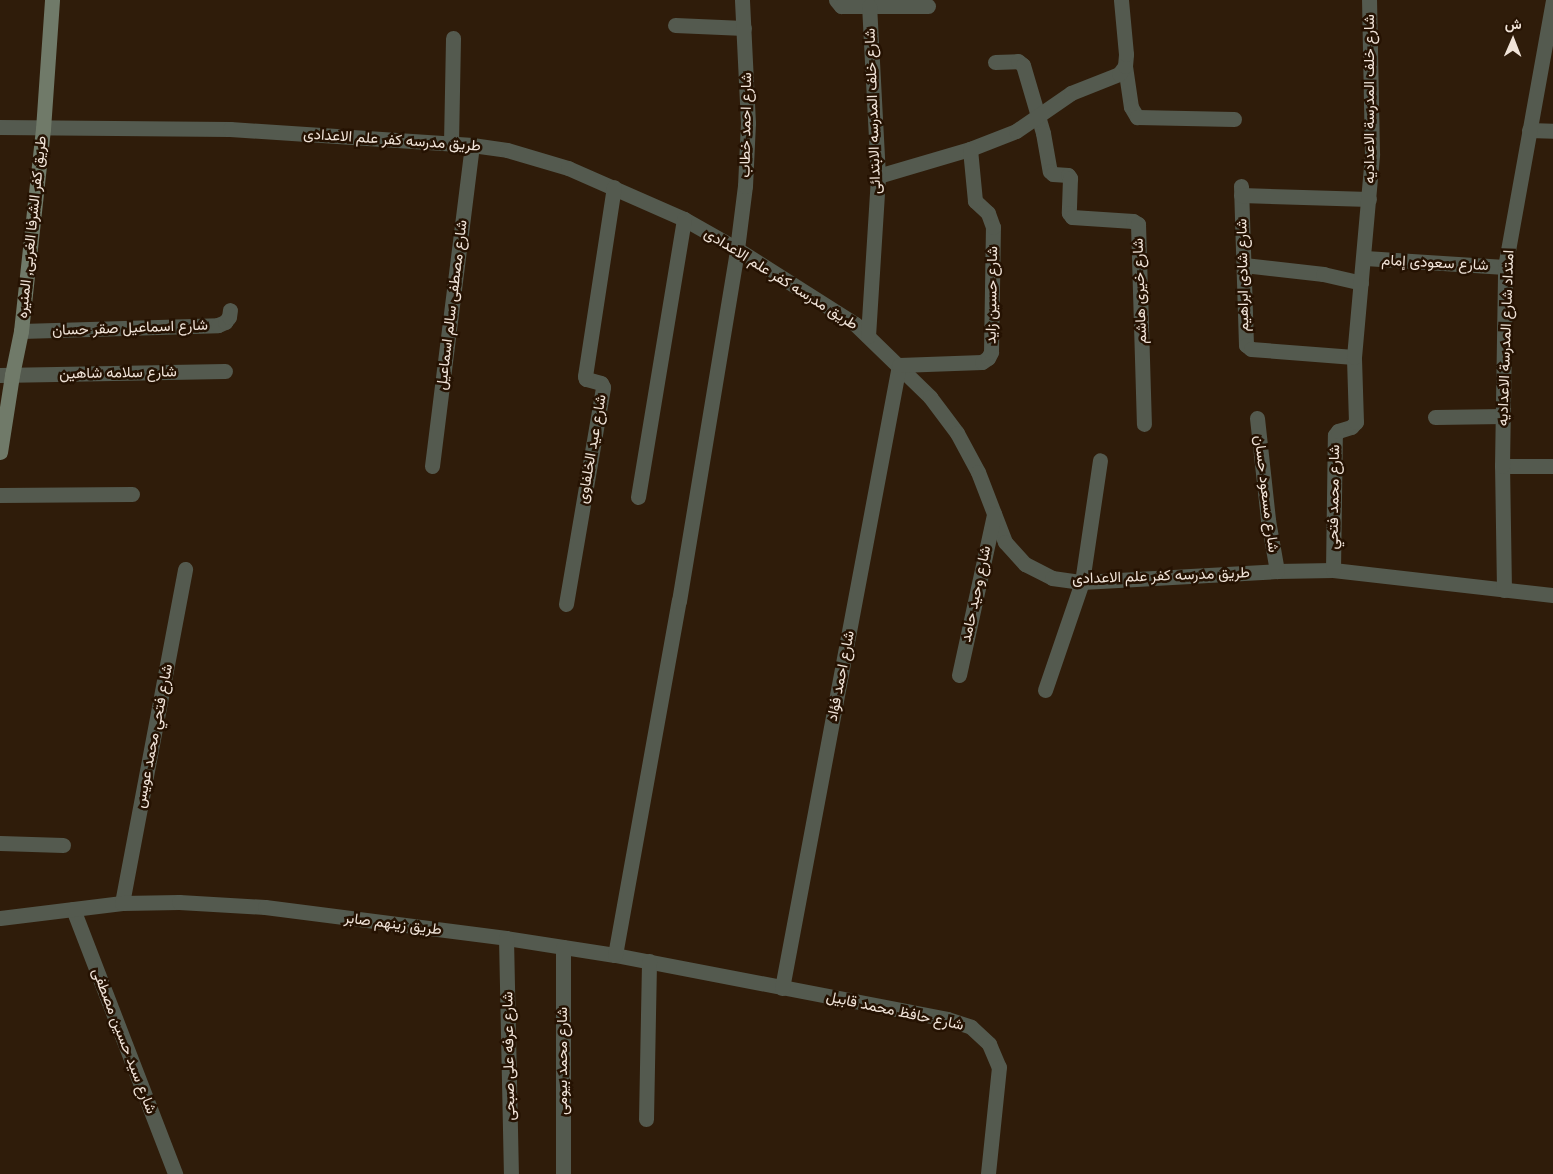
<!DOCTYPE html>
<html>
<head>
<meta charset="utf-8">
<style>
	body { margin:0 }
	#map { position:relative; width:1553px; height:1174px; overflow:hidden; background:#2f1c0a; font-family:"Varela Round",Vazirmatn,sans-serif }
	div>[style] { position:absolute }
	.street>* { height:15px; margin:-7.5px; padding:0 7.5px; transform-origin:7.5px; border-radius:7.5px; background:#545a4f }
	.secondary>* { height:15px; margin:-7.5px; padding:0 7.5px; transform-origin:7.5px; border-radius:7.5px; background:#707a69 }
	span { translate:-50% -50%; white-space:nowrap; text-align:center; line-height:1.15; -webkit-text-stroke:5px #251202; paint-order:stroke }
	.street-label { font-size:15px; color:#f0e3d8 }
	.north { position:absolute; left:1488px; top:15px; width:50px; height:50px; -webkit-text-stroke:4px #251202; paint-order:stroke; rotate:1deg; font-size:14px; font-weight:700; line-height:20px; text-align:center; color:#f0e3d8 }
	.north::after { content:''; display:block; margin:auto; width:18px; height:22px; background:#f0e3d8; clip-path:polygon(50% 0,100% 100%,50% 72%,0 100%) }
</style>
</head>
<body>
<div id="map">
	<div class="street">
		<div style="left:836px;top:0;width:8px;rotate:50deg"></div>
		<div style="left:841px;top:6px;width:87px"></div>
		<div style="left:675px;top:25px;width:69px;rotate:2.5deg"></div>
		<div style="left:995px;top:62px;width:23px;rotate:-2deg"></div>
		<div style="left:1018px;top:61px;width:6px;rotate:39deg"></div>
		<div style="left:1023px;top:65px;width:71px;rotate:73.6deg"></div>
		<div style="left:1043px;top:133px;width:39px;rotate:80deg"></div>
		<div style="left:1050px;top:171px;width:4px;rotate:45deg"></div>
		<div style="left:1053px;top:174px;width:15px;rotate:4deg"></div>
		<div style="left:1068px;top:175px;width:4px;rotate:56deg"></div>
		<div style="left:1070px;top:178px;width:35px;rotate:92deg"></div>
		<div style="left:1069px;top:213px;width:5px;rotate:53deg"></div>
		<div style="left:1072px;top:217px;width:61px;rotate:3.8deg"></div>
		<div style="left:1133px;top:221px;width:6px;rotate:31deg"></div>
		<div style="left:1138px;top:224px;width:200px;rotate:88.3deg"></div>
		<div style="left:1125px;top:66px;width:41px;rotate:81.7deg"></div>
		<div style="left:1131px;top:107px;width:12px;rotate:59deg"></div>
		<div style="left:1137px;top:117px;width:97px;rotate:1.2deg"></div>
		<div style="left:0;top:127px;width:230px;rotate:0.5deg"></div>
		<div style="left:230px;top:129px;width:243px;rotate:3.8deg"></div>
		<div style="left:472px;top:145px;width:35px;rotate:8deg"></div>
		<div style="left:507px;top:150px;width:64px;rotate:16.4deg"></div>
		<div style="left:568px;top:168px;width:127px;rotate:23.7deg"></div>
		<div style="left:684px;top:219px;width:61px;rotate:29.5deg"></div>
		<div style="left:737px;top:249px;width:140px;rotate:32.4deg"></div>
		<div style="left:855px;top:324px;width:105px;rotate:44.2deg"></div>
		<div style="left:930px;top:397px;width:45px;rotate:53.1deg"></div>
		<div style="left:957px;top:433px;width:44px;rotate:61.7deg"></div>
		<div style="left:978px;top:472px;width:75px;rotate:68.9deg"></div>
		<div style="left:1005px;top:542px;width:30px;rotate:48deg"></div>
		<div style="left:1025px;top:564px;width:30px;rotate:27deg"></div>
		<div style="left:1052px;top:578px;width:30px;rotate:8deg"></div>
		<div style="left:1082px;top:582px;width:195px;rotate:-3.2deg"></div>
		<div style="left:1277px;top:571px;width:56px;rotate:-1deg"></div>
		<div style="left:1333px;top:570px;width:221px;rotate:6.5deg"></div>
		<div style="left:1529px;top:130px;width:24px;rotate:2deg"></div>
		<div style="left:451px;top:143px;width:105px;rotate:-88.9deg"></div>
		<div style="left:878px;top:176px;width:96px;rotate:-16.4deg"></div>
		<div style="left:970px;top:149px;width:49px;rotate:-21.4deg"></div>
		<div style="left:1016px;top:131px;width:67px;rotate:-34.6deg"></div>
		<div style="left:1071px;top:93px;width:52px;rotate:-21.6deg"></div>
		<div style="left:1119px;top:74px;width:10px;rotate:-53deg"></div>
		<div style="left:1125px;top:66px;width:12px;rotate:-85deg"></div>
		<div style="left:1126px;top:54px;width:54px;rotate:-95.3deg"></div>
		<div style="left:1241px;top:186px;width:159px;rotate:88.2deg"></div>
		<div style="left:1246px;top:345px;width:6px;rotate:39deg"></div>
		<div style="left:1251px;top:349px;width:103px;rotate:4.4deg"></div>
		<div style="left:1241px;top:195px;width:128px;rotate:1.8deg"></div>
		<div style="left:1365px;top:258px;width:140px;rotate:3.7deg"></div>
		<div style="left:1244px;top:265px;width:80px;rotate:6.5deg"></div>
		<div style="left:1323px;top:274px;width:39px;rotate:13deg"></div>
		<div style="left:21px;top:331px;width:197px;rotate:-1.7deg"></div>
		<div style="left:218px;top:325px;width:8px;rotate:-23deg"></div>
		<div style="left:225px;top:322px;width:6px;rotate:-51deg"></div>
		<div style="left:229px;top:317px;width:7px;rotate:-82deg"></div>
		<div style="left:868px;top:336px;width:160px;rotate:-86.4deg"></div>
		<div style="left:878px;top:176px;width:170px;rotate:-93deg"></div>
		<div style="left:0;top:375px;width:225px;rotate:-1deg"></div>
		<div style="left:1435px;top:417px;width:68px;rotate:-0.8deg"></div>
		<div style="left:1257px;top:418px;width:103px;rotate:83.8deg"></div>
		<div style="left:1268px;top:520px;width:52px;rotate:80deg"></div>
		<div style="left:432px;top:466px;width:323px;rotate:-82.9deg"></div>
		<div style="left:1502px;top:466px;width:51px"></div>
		<div style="left:0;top:495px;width:132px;rotate:-0.4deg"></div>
		<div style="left:638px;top:497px;width:282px;rotate:-80.6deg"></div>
		<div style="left:1333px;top:570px;width:135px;rotate:-89.2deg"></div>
		<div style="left:1335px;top:435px;width:5px;rotate:-53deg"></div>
		<div style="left:1338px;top:431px;width:14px;rotate:-17deg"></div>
		<div style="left:1351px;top:427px;width:7px;rotate:-45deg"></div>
		<div style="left:1356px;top:422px;width:65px;rotate:-91.8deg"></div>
		<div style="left:1354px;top:357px;width:204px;rotate:-84.9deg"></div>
		<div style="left:1372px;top:154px;width:154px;rotate:-91.1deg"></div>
		<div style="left:1504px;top:590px;width:124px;rotate:-90.9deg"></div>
		<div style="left:1502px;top:466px;width:199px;rotate:-89.1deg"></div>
		<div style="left:1505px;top:267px;width:271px;rotate:-79.8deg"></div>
		<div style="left:566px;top:604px;width:220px;rotate:-80.3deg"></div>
		<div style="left:603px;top:387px;width:4px;rotate:-117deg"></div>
		<div style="left:601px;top:383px;width:16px;rotate:-165deg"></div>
		<div style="left:586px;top:379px;width:3px;rotate:-108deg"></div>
		<div style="left:585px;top:376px;width:191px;rotate:-81.3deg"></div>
		<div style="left:959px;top:675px;width:165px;rotate:-77.7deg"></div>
		<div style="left:1045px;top:690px;width:114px;rotate:-71.1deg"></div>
		<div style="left:1082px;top:582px;width:123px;rotate:-81.6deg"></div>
		<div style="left:0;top:843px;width:63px;rotate:1.8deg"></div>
		<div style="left:122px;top:903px;width:340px;rotate:-79.3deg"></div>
		<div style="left:73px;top:909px;width:284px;rotate:68.9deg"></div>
		<div style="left:0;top:918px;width:123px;rotate:-7deg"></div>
		<div style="left:122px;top:903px;width:57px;rotate:-1deg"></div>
		<div style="left:179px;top:902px;width:86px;rotate:3.3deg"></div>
		<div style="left:265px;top:907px;width:243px;rotate:7.3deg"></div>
		<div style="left:506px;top:938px;width:110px;rotate:8.9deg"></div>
		<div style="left:615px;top:955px;width:338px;rotate:10.9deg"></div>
		<div style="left:947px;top:1019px;width:25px;rotate:18deg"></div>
		<div style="left:971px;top:1027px;width:25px;rotate:43deg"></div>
		<div style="left:989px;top:1044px;width:25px;rotate:67deg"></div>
		<div style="left:999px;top:1067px;width:108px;rotate:95.9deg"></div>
		<div style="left:506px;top:938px;width:236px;rotate:88.8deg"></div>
		<div style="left:563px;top:947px;width:227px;rotate:90deg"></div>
		<div style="left:615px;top:955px;width:360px;rotate:-79.8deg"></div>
		<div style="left:679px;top:601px;width:357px;rotate:-80.6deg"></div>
		<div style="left:737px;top:249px;width:64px;rotate:-82.8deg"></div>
		<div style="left:745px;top:186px;width:63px;rotate:-87.3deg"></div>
		<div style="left:748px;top:123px;width:123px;rotate:-92.8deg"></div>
		<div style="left:782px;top:988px;width:634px;rotate:-79.36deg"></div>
		<div style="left:899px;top:365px;width:83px;rotate:-2.1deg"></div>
		<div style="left:982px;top:362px;width:7px;rotate:-34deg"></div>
		<div style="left:988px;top:358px;width:7px;rotate:-63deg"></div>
		<div style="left:991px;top:352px;width:125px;rotate:-89.1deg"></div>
		<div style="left:993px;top:227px;width:15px;rotate:-110deg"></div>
		<div style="left:988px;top:213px;width:18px;rotate:-137deg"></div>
		<div style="left:975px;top:201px;width:52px;rotate:-95.5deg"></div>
		<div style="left:646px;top:1119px;width:158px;rotate:-88.9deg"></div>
	</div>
	<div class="secondary">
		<div style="left:0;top:452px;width:78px;rotate:-81.1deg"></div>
		<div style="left:12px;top:375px;width:45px;rotate:-78.4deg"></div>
		<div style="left:21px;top:331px;width:203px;rotate:-83.8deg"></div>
		<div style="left:43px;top:129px;width:129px;rotate:-86deg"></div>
	</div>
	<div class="street-label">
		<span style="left:1370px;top:99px;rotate:-90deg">شارع خلف المدرسة الاعداديه</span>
		<span style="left:873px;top:111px;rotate:-92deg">شارع خلف المدرسه الابتدائى</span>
		<span style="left:746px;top:125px;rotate:-89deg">شارع احمد خطاب</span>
		<span style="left:392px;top:140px;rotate:4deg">طريق مدرسه كفر علم الاعدادى</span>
		<span style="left:32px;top:227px;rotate:-84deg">طريق كفر الشرفا الغربى, المنيره</span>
		<span style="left:1435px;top:263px;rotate:3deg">شارع سعودى إمام</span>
		<span style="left:1243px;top:275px;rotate:-91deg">شارع شادى ابراهيم</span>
		<span style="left:781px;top:279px;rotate:32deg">طريق مدرسه كفر علم الاعدادى</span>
		<span style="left:1140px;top:291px;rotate:-92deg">شارع خيرى هاشم</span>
		<span style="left:992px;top:295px;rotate:-89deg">شارع حسين زايد</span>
		<span style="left:452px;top:305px;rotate:-83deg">شارع مصطفى سالم اسماعيل</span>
		<span style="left:130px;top:328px;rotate:-2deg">شارع اسماعيل صقر حسان</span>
		<span style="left:1506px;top:338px;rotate:-88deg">امتداد شارع المدرسة الاعداديه</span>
		<span style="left:118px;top:373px;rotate:-1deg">شارع سلامه شاهين</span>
		<span style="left:592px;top:449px;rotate:-80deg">شارع عيد الخلفاوى</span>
		<span style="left:1266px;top:494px;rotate:83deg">شارع مسعود حسان</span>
		<span style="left:1334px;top:497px;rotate:-89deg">شارع محمد فتحي</span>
		<span style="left:1161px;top:576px;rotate:-2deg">طريق مدرسه كفر علم الاعدادى</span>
		<span style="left:976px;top:594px;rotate:-78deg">شارع وحيد حامد</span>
		<span style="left:841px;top:676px;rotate:-79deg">شارع احمد فؤاد</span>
		<span style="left:154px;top:736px;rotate:-79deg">شارع فتحي محمد عويس</span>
		<span style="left:393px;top:924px;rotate:7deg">طريق زينهم صابر</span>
		<span style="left:895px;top:1011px;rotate:12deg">شارع حافظ محمد قابيل</span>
		<span style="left:124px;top:1041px;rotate:69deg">شارع سيد حسين مصطفى</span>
		<span style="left:509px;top:1056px;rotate:-91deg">شارع عرفه على صبحى</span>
		<span style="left:563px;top:1061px;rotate:-90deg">شارع محمد بيومى</span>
	</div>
	<div class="north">ش</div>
</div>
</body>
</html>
